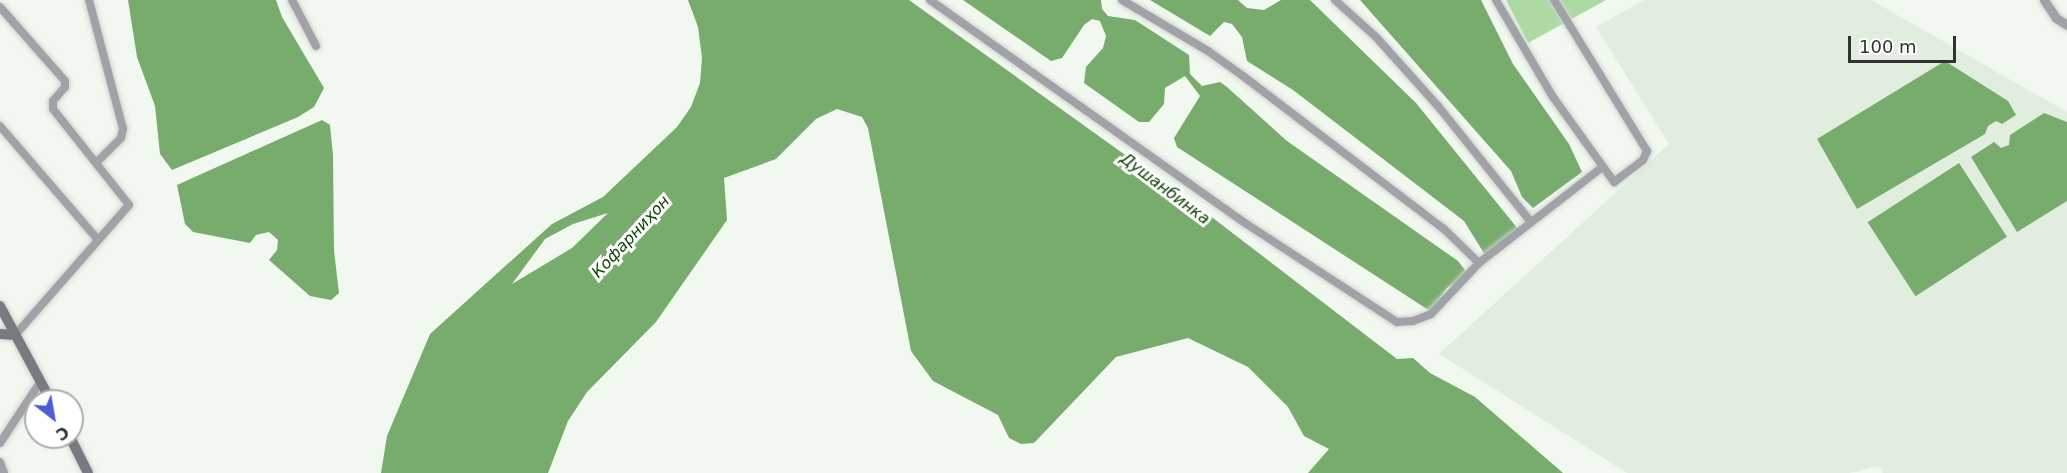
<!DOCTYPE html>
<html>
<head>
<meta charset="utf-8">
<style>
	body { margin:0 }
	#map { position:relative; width:2067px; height:473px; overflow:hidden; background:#f1f8ef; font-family:"DejaVu Sans",sans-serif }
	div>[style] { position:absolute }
	.built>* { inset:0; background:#e1eedf }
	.green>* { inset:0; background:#add9a3 }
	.water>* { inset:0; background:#78ac6d; transform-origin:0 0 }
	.roads { filter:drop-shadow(0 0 2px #ced5cd) drop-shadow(0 0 2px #ced5cd) }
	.minor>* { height:8px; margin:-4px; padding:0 4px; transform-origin:4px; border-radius:4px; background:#a1a2a7 }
	.tertiary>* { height:9px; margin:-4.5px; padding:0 4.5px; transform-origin:4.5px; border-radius:4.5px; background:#a1a2a7 }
	.secondary>* { height:10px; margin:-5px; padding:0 5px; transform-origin:5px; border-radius:5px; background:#797a81 }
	span { translate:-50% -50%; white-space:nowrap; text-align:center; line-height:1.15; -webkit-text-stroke:6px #fff; paint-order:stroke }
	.water-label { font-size:16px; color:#0f4401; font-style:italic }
	.north { position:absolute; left:24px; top:389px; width:60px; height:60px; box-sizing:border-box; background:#fff; border:2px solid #acadac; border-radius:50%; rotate:149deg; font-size:16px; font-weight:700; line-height:24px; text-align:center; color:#303330 }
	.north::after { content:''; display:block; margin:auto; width:21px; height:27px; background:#4d5dd2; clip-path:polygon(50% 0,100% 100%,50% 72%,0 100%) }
	.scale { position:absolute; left:1848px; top:36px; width:108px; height:27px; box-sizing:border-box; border:3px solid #303330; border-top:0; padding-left:8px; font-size:18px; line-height:21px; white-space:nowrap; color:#303330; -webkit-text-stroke:4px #fff; paint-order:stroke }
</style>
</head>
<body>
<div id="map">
	<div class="built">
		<div style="clip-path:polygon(1644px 0,1871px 0,2067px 112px,2067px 473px,1883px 473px,1879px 466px,1849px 473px,1627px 473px,1439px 354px,1669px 144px,1596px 27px)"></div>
	</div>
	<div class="green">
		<div style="clip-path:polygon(1506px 0,1606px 0,1528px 43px)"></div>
	</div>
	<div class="water">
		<div style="clip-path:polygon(128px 0,276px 0,282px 17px,324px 88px,314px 107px,298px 117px,172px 170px,160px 154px,155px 106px,137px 57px)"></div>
		<div style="clip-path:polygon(evenodd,688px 0,909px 0,1209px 215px,1397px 359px,1413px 358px,1430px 373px,1475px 397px,1563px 473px,1308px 473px,1329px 449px,1304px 436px,1288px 407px,1248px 367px,1188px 338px,1116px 357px,1034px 443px,1021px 444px,1009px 438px,998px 415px,933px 381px,911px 351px,868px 128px,862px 117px,837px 109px,816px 119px,776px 159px,724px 178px,727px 220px,656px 322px,587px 392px,568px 421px,548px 473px,381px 473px,387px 436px,430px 334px,552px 224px,603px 197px,677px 127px,691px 107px,700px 83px,702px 58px,698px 27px,688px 0,608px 213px,572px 248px,512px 284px,545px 239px,573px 224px,608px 213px)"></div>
		<div style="clip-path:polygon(963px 0,1101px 0,1102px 9px,1108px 16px,1135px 20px,1189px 55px,1190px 74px,1202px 86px,1220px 82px,1227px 87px,1287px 141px,1458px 261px,1468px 274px,1447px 288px,1430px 311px,1177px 147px,1174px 138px,1200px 96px,1185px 76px,1165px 88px,1164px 104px,1149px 122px,1139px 122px,1084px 83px,1086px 67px,1103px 48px,1106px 36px,1100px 21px,1092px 19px,1084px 25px,1062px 58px,1051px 61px)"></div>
		<div style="clip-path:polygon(1150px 0,1238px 0,1247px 8px,1264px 10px,1281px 0,1310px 0,1416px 103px,1518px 229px,1487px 258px,1464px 221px,1293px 90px,1247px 61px,1242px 37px,1232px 24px,1224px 22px,1210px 36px)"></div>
		<div style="clip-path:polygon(1360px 0,1481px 0,1513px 64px,1569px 144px,1582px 172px,1533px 208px,1522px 197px,1511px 171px)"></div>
		<div style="clip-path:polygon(1945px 61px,2008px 101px,2016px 115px,2002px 124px,1996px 121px,1988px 126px,1985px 134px,1857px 209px,1817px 139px)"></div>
		<div style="clip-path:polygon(2044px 113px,2067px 122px,2067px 201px,2017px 232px,1971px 157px,1994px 142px,2001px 148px,2009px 145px,2010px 135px)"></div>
		<div style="clip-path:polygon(322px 120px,330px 125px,333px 155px,334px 251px,339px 293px,331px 300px,310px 296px,269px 260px,277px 250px,278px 240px,269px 232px,256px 235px,250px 243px,193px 232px,185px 224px,177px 185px)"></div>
		<div style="left:1959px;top:163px;width:88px;height:109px;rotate:57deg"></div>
	</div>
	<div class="roads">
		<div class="minor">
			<div style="left:89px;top:0;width:133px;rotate:75.2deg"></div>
			<div style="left:123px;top:129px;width:9px;rotate:103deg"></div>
			<div style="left:121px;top:138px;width:34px;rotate:135deg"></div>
			<div style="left:292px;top:0;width:52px;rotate:62.4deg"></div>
			<div style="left:930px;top:0;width:382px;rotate:35.3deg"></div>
			<div style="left:1242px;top:221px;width:185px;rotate:33.1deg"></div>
			<div style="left:1397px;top:322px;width:16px;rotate:-4deg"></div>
			<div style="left:1413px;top:321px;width:19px;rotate:-21deg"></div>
			<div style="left:1431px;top:314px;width:70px;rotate:-46.7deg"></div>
			<div style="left:1122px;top:0;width:100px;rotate:30.7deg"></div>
			<div style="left:1208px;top:51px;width:43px;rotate:35.5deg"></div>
			<div style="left:1243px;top:76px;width:253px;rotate:37.3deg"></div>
			<div style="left:1444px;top:229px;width:49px;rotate:44.2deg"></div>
			<div style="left:1479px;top:263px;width:155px;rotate:-37.9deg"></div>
			<div style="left:1335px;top:0;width:55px;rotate:42.1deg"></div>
			<div style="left:1376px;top:37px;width:93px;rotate:48.1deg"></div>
			<div style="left:1438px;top:106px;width:147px;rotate:51.3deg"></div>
			<div style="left:1496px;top:0;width:113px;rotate:59.6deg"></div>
			<div style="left:1553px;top:97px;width:105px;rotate:54.3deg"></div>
			<div style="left:1614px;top:182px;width:36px;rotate:-37deg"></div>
			<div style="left:1643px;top:160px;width:10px;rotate:-66deg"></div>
			<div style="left:1647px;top:151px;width:177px;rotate:-121.6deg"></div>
			<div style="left:0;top:7px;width:98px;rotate:48.7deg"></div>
			<div style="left:65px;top:81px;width:6px;rotate:90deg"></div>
			<div style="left:65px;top:87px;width:18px;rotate:131deg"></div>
			<div style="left:53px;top:101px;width:8px;rotate:90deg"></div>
			<div style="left:53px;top:109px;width:122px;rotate:51.6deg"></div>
			<div style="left:129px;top:205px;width:173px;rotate:131.2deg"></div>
			<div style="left:0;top:126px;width:150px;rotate:49.3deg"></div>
			<div style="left:0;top:443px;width:74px;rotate:-56.5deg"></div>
			<div style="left:0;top:462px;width:12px;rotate:70deg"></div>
		</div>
		<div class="tertiary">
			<div style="left:2044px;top:0;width:22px;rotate:56deg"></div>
			<div style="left:2056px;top:18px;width:13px;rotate:32deg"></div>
		</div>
		<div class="secondary">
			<div style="left:0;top:306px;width:108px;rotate:61.8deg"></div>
			<div style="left:0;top:334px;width:15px;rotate:4deg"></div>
			<div style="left:70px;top:437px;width:40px;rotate:63.4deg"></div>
		</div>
	</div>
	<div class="water-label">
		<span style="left:1165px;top:189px;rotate:37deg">Душанбинка</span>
		<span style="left:631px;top:237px;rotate:-47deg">Кофарниҳон</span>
	</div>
	<div class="north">С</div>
	<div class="scale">100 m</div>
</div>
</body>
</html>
